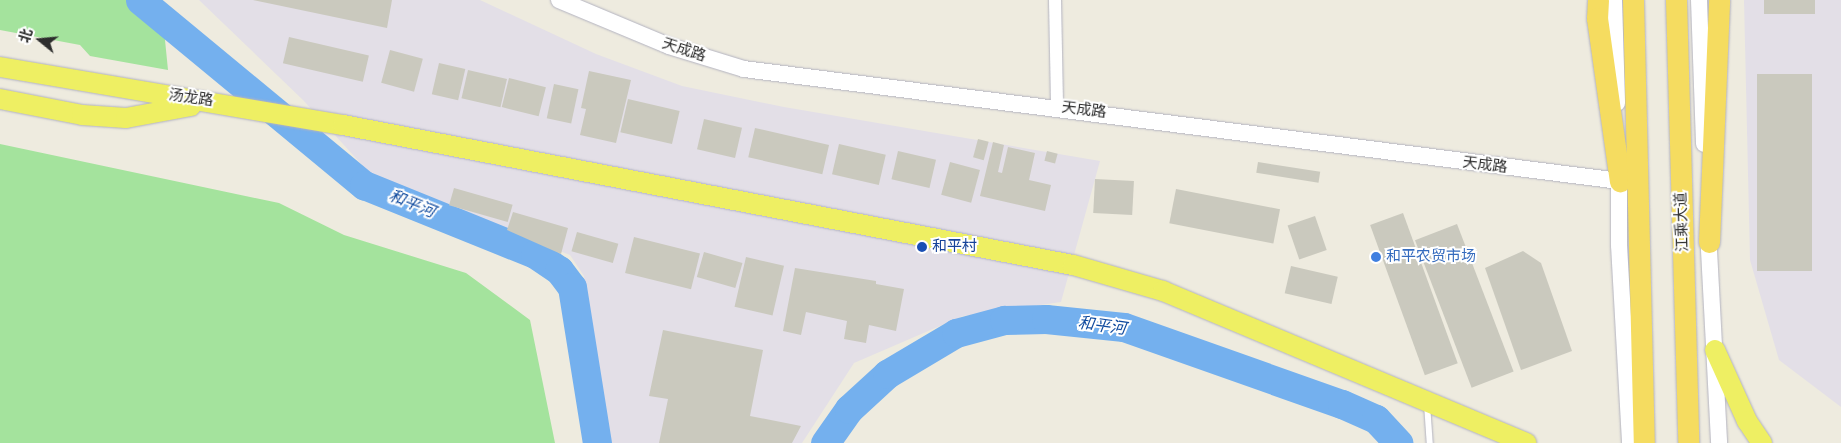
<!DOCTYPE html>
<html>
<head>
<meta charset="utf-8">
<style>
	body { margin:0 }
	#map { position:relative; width:1841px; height:443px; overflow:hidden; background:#eeebdf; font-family:"DejaVu Sans","Noto Sans SC",sans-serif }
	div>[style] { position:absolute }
	.industrial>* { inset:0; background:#e3dfe7 }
	.green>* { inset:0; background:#a4e39d }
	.river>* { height:29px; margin:-14.5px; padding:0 14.5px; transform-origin:14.5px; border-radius:14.5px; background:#74b0ee }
	.building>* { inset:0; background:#cac9be; transform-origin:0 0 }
	.roads { filter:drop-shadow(0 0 1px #b3b3c0) drop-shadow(0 0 1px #b3b3c0) }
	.service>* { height:6px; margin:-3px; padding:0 3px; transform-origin:3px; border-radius:3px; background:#fff }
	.minor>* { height:12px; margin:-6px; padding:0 6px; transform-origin:6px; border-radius:6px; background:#fff }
	.tertiary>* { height:16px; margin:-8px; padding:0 8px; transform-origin:8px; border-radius:8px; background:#fff }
	.primary>* { height:20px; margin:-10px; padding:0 10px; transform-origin:10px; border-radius:10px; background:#eeef63 }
	.trunk>* { height:21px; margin:-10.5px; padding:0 10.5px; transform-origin:10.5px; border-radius:10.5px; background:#f5dc60 }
	.dots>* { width:14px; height:14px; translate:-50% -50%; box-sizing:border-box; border:2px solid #fff; border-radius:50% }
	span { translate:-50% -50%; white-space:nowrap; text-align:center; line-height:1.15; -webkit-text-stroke:4px #fff; paint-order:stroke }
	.street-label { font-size:15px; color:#2d2d2d }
	.transit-label { font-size:15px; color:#164399 }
	.left { translate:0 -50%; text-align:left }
	.shop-label { font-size:15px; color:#366cbe }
	.water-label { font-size:16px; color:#0f4a9e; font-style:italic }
	.north { position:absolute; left:15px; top:15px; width:50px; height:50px; -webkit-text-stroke:4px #fff; paint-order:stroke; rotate:287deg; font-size:14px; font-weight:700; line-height:20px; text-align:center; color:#2d2d2d }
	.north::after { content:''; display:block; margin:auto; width:18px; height:22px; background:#2d2d2d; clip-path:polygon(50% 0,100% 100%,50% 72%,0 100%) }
</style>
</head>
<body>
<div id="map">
	<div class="industrial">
		<div style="clip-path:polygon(199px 0,480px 0,596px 54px,682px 86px,784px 107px,1100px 161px,1061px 302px,963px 316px,854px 363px,802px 443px,599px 443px,584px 276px,570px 255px,373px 177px,303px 100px)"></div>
		<div style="clip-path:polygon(1744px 0,1841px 0,1841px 407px,1779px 360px,1750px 260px)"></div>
	</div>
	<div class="green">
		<div style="clip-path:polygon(0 0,161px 0,168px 70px,90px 56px,80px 45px,0 30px)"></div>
		<div style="clip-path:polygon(0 144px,279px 203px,344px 235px,466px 273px,530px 320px,555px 443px,0 443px)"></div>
	</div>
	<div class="river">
		<div style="left:140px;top:0;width:291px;rotate:39.6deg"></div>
		<div style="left:364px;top:185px;width:184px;rotate:22deg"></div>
		<div style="left:535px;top:254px;width:29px;rotate:34deg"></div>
		<div style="left:559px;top:270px;width:21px;rotate:53deg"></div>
		<div style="left:572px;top:287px;width:158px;rotate:80.9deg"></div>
		<div style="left:825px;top:443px;width:42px;rotate:-54.8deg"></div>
		<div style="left:849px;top:409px;width:52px;rotate:-42.6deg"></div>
		<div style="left:887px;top:374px;width:80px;rotate:-30.7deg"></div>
		<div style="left:956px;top:333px;width:50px;rotate:-15.2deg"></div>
		<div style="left:1004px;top:320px;width:42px;rotate:-1.4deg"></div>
		<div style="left:1046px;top:319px;width:78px;rotate:5.9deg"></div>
		<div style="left:1124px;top:327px;width:231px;rotate:19.5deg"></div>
		<div style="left:1342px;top:404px;width:37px;rotate:24deg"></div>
		<div style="left:1376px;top:419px;width:33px;rotate:47deg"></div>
	</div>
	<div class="building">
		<div style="clip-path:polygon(253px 0,392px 0,387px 28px)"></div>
		<div style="left:1764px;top:0;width:51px;height:14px"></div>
		<div style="left:289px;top:37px;width:82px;height:27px;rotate:13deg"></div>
		<div style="left:390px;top:50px;width:34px;height:34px;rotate:15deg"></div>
		<div style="left:439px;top:63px;width:27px;height:32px;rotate:13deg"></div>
		<div style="left:468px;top:70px;width:40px;height:29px;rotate:13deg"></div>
		<div style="clip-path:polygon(589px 71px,631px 80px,616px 143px,580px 135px,586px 109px,581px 108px)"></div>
		<div style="left:1757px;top:74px;width:55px;height:197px"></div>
		<div style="left:509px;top:78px;width:38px;height:30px;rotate:14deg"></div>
		<div style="left:554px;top:84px;width:25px;height:35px;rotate:12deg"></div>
		<div style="left:628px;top:99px;width:53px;height:34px;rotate:13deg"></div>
		<div style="left:704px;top:119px;width:39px;height:31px;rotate:13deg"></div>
		<div style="left:755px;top:128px;width:76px;height:30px;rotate:13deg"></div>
		<div style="left:978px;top:139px;width:11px;height:19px;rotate:15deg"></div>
		<div style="clip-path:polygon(993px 142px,1004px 145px,998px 172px,1002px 173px,1008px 147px,1035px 153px,1029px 180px,1051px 185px,1045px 211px,980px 196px)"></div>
		<div style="left:839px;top:144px;width:48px;height:31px;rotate:13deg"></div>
		<div style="left:898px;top:151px;width:39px;height:29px;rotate:13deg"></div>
		<div style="left:1047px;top:151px;width:11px;height:10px;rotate:15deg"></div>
		<div style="left:950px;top:162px;width:31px;height:34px;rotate:15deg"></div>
		<div style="left:1258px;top:162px;width:63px;height:11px;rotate:9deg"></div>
		<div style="left:1095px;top:179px;width:39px;height:34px;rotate:3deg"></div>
		<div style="left:454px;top:188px;width:61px;height:18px;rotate:16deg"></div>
		<div style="left:1176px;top:189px;width:106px;height:35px;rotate:11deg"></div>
		<div style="clip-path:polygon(513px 212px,568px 228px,561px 254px,507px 230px)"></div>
		<div style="left:1403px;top:213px;width:160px;height:35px;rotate:70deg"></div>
		<div style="left:1315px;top:216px;width:36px;height:29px;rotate:71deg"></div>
		<div style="left:1457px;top:224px;width:158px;height:45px;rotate:69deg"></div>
		<div style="left:577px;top:232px;width:43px;height:20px;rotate:16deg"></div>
		<div style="left:634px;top:237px;width:68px;height:37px;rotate:14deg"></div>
		<div style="clip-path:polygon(1523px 251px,1541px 263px,1572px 351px,1521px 370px,1485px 268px)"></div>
		<div style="left:704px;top:252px;width:40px;height:26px;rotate:16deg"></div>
		<div style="left:746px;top:257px;width:39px;height:51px;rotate:13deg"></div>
		<div style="left:1291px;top:266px;width:48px;height:28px;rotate:13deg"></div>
		<div style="clip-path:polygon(795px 268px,876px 281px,876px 284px,904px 289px,896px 331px,869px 325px,866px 343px,844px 339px,847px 321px,806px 312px,801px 335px,783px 331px)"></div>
		<div style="clip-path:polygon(663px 330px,763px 350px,750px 416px,801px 426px,792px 443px,659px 443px,668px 399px,649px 396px)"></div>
	</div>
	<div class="roads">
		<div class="service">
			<div style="left:1427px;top:404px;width:39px;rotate:86deg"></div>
		</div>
		<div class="minor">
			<div style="left:1055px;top:0;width:107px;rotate:88.9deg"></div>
		</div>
		<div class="tertiary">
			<div style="left:559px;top:0;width:119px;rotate:22.7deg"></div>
			<div style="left:669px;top:46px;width:78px;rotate:17deg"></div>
			<div style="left:744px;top:69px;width:883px;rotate:7.29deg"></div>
			<div style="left:1614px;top:0;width:103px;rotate:88.3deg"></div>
			<div style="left:1699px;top:0;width:144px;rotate:88deg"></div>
			<div style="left:1619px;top:170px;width:75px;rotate:90deg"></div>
			<div style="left:1619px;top:245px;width:198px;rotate:86.8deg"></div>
			<div style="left:1708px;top:231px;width:212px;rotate:87deg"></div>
		</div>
		<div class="primary">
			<div style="left:0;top:67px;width:348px;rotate:9.6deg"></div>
			<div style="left:343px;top:125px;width:743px;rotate:10.86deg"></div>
			<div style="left:1073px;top:265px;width:94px;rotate:16.1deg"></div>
			<div style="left:1163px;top:291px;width:394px;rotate:22.7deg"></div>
			<div style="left:0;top:99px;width:84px;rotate:11deg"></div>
			<div style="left:82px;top:115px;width:44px;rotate:3.9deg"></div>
			<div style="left:126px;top:118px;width:66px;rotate:-10.5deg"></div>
			<div style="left:1715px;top:350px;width:78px;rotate:65.7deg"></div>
			<div style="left:1747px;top:421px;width:27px;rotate:56deg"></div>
		</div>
		<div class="trunk">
			<div style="left:1598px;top:0;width:18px;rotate:93deg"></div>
			<div style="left:1597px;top:18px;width:165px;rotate:82deg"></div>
			<div style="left:1633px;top:0;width:443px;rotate:88.6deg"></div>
			<div style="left:1676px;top:0;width:443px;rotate:88.4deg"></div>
			<div style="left:1709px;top:242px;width:242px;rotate:-87.6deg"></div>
		</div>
	</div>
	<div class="dots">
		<div style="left:922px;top:247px;background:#1a4fb4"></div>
		<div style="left:1376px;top:257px;background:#3f7fe0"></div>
	</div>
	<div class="street-label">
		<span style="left:684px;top:50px;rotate:18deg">天成路</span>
		<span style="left:191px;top:98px;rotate:8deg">汤龙路</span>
		<span style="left:1084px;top:110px;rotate:7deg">天成路</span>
		<span style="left:1485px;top:165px;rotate:7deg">天成路</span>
		<span style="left:1682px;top:222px;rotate:-92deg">江乘大道</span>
	</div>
	<div class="transit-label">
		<span class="left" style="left:932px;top:247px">和平村</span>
	</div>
	<div class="shop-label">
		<span class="left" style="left:1386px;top:257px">和平农贸市场</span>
	</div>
	<div class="water-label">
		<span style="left:412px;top:204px;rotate:22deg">和平河</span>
		<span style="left:1102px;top:326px;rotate:8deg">和平河</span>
	</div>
	<div class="north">北</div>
</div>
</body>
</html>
